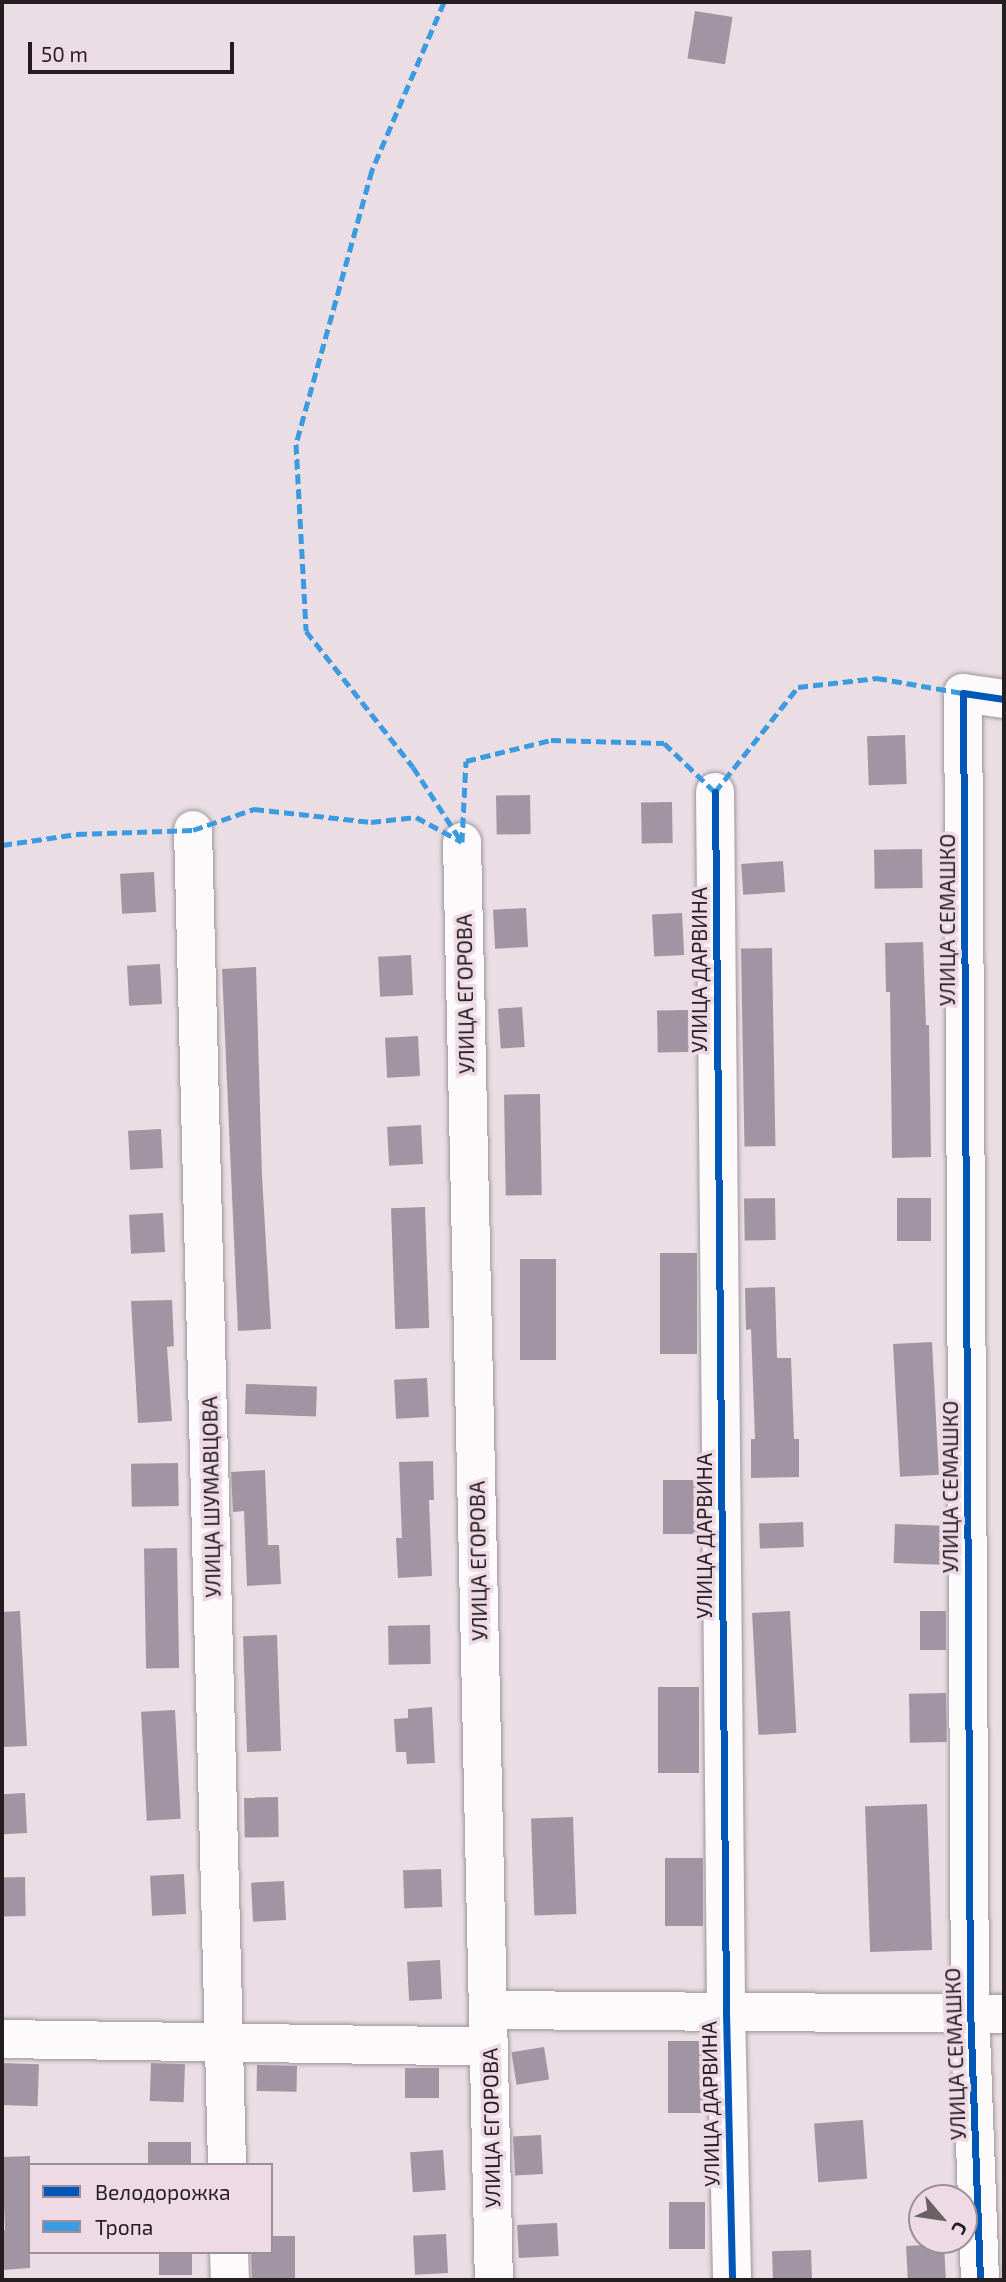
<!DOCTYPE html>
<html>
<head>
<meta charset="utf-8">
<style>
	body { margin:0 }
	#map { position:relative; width:1006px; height:2282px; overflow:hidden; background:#eadee4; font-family:"Exo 2",sans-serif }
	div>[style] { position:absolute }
	.building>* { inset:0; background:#a295a3; transform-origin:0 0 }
	.roads { filter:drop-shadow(0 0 2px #9e959a) drop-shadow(0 0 2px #9e959a) }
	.minor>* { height:38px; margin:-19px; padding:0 19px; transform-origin:19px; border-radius:19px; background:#fcfafb }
	.quiet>* { height:5px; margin-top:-2.5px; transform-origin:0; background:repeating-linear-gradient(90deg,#3c9be0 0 10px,transparent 0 15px) }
	.cycleway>* { height:7px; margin:-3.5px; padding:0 3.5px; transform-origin:3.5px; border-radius:3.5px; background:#0057b8 }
	span { translate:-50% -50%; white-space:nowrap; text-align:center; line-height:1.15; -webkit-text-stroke:7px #eedae4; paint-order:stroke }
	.street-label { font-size:21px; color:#251e21 }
	.frame { position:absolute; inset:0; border:4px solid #251e21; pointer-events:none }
	.legend { position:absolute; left:28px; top:2163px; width:245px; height:91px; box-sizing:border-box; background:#eedae4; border:2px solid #9e8f96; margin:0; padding:9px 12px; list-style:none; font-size:21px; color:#251e21 }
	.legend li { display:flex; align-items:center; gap:14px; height:35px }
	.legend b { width:35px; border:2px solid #9e8f96 }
	.north { position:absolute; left:908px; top:2184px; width:70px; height:70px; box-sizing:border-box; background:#eedae4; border:2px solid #9e8f96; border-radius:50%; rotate:119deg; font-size:19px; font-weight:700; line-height:28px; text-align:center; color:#251e21 }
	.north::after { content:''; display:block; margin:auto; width:24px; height:32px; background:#6a6165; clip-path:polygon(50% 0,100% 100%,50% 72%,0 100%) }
	.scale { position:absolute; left:28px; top:42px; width:206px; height:32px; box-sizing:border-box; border:4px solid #251e21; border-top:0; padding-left:9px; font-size:21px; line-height:24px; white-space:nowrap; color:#251e21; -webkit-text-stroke:5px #eedae4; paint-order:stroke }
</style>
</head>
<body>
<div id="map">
	<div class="building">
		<div style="left:695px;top:11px;width:38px;height:48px;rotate:9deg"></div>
		<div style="left:905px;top:735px;width:49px;height:38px;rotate:88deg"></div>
		<div style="left:530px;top:795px;width:39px;height:34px;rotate:89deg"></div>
		<div style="left:672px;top:802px;width:41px;height:31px;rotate:89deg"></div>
		<div style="left:922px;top:849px;width:39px;height:48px;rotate:89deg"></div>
		<div style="left:783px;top:861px;width:31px;height:42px;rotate:86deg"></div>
		<div style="left:154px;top:872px;width:40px;height:34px;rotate:87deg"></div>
		<div style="left:526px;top:908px;width:39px;height:33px;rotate:87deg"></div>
		<div style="left:682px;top:913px;width:42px;height:30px;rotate:87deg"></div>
		<div style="clip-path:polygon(923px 942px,926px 1025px,929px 1025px,931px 1157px,892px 1158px,890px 992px,886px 992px,885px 943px)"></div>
		<div style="left:772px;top:948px;width:198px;height:31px;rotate:89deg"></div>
		<div style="left:411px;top:955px;width:40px;height:33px;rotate:87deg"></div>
		<div style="left:160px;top:964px;width:40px;height:33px;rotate:87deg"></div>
		<div style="clip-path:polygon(256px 967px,262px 1176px,271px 1329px,238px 1331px,222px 969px)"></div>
		<div style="left:522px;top:1007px;width:40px;height:24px;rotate:86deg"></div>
		<div style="left:688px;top:1010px;width:42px;height:31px;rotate:89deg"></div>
		<div style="left:418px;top:1036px;width:40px;height:33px;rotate:87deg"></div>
		<div style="left:540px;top:1094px;width:101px;height:36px;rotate:89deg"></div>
		<div style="left:421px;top:1125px;width:39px;height:34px;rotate:87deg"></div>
		<div style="left:161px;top:1129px;width:39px;height:33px;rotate:87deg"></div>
		<div style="left:775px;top:1198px;width:42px;height:31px;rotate:89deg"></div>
		<div style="left:897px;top:1198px;width:34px;height:43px"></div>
		<div style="left:425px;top:1207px;width:121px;height:34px;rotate:88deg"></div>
		<div style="left:163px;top:1213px;width:39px;height:34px;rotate:87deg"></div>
		<div style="left:660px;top:1253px;width:37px;height:101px"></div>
		<div style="left:520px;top:1259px;width:36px;height:101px"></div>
		<div style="clip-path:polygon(775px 1287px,777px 1358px,791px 1358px,794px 1439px,799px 1439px,799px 1477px,751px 1478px,751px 1439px,755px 1439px,751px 1329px,746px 1330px,745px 1288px)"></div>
		<div style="clip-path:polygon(172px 1300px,174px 1346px,167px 1347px,172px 1421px,138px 1423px,131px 1301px)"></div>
		<div style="left:932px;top:1342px;width:133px;height:39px;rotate:87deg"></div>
		<div style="left:427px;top:1378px;width:39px;height:33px;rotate:87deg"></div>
		<div style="left:246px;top:1384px;width:71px;height:30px;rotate:2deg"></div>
		<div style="clip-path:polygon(433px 1461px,434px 1500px,429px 1500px,432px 1576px,398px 1578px,396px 1538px,402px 1538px,399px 1462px)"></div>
		<div style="left:178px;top:1463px;width:43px;height:47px;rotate:89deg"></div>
		<div style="clip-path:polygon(265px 1470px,268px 1545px,279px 1545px,281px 1584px,247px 1586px,244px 1511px,233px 1512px,231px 1472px)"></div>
		<div style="left:663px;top:1480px;width:36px;height:54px"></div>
		<div style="left:803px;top:1522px;width:25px;height:44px;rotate:88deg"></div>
		<div style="left:895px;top:1524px;width:48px;height:39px;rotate:2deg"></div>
		<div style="left:177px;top:1548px;width:120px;height:33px;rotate:89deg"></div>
		<div style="clip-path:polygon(20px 1611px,27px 1746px,2px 1747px,2px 1612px)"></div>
		<div style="left:790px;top:1611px;width:122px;height:38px;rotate:87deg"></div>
		<div style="left:920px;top:1611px;width:26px;height:39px"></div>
		<div style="left:430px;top:1625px;width:39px;height:42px;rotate:89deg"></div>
		<div style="left:277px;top:1635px;width:116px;height:34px;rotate:88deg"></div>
		<div style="left:658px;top:1687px;width:41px;height:86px"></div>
		<div style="left:946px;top:1693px;width:49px;height:37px;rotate:89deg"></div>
		<div style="clip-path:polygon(432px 1707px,435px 1763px,407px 1764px,406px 1752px,396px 1752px,394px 1719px,408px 1718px,408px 1709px)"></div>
		<div style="left:175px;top:1710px;width:109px;height:34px;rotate:87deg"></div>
		<div style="left:25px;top:1793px;width:40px;height:23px;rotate:87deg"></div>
		<div style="left:278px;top:1797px;width:40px;height:34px;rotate:89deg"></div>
		<div style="left:927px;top:1804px;width:146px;height:62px;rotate:88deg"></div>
		<div style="left:573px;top:1817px;width:97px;height:42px;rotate:88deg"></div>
		<div style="left:703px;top:1858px;width:68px;height:38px;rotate:90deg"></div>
		<div style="left:441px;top:1869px;width:38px;height:38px;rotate:88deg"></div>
		<div style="left:184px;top:1874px;width:40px;height:34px;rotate:87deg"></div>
		<div style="left:25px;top:1877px;width:39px;height:23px;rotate:89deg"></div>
		<div style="left:284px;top:1881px;width:39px;height:33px;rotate:87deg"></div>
		<div style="left:440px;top:1960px;width:39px;height:33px;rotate:87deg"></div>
		<div style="left:668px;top:2041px;width:36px;height:72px"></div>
		<div style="left:544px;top:2047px;width:33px;height:33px;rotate:81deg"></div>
		<div style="left:2px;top:2063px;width:37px;height:42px;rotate:2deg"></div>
		<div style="left:151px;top:2063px;width:34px;height:38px;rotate:2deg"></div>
		<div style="left:257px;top:2065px;width:40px;height:26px;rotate:1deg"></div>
		<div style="left:405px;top:2068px;width:34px;height:30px"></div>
		<div style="left:863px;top:2120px;width:59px;height:49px;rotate:86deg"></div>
		<div style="left:541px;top:2135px;width:39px;height:28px;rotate:87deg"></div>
		<div style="left:191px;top:2142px;width:23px;height:43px;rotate:90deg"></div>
		<div style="left:443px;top:2150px;width:40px;height:33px;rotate:86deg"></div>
		<div style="clip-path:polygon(30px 2156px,30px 2268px,2px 2270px,2px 2230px,5px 2230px,2px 2157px)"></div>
		<div style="left:669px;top:2202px;width:36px;height:47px"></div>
		<div style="left:557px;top:2223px;width:33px;height:40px;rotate:87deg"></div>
		<div style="left:446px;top:2234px;width:39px;height:33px;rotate:87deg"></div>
		<div style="clip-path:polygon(271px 2236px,295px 2236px,295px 2279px,252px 2280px,251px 2252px,271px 2252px)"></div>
		<div style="left:944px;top:2244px;width:36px;height:38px;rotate:87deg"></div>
		<div style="left:811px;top:2250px;width:30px;height:39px;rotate:88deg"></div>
		<div style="left:159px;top:2252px;width:33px;height:23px"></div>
	</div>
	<div class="roads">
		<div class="minor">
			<div style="left:715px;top:792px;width:1220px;rotate:89.48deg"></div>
			<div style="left:726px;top:2012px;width:268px;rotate:88.7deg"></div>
			<div style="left:193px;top:830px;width:1335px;rotate:88.54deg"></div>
			<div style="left:462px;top:842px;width:1438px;rotate:88.73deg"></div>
			<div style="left:488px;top:2010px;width:516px;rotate:0.44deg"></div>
			<div style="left:2px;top:2039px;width:487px;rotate:0.9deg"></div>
			<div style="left:229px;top:2252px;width:28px;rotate:88deg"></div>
			<div style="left:980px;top:2280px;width:267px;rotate:-92.1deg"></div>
			<div style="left:970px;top:2013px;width:1320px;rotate:-90.3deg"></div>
			<div style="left:963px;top:693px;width:41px;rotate:8.3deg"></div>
		</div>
	</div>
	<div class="quiet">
		<div style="left:444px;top:2px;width:183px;rotate:113.2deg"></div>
		<div style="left:372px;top:170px;width:284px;rotate:105.5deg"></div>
		<div style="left:296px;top:444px;width:187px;rotate:86.9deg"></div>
		<div style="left:306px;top:631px;width:173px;rotate:51.8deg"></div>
		<div style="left:413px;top:767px;width:86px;rotate:56.9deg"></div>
		<div style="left:2px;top:845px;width:76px;rotate:-8.3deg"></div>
		<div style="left:77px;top:834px;width:116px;rotate:-2deg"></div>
		<div style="left:193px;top:830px;width:65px;rotate:-19deg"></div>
		<div style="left:254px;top:809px;width:118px;rotate:6.3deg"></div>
		<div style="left:371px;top:822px;width:45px;rotate:-6.3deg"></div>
		<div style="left:416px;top:817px;width:52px;rotate:28.5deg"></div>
		<div style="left:462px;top:842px;width:81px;rotate:-87.2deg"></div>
		<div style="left:466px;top:761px;width:88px;rotate:-13.9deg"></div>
		<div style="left:551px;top:740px;width:113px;rotate:1.5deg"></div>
		<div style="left:664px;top:743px;width:71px;rotate:43.9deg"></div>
		<div style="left:715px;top:792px;width:134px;rotate:-51.7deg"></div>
		<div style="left:798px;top:687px;width:80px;rotate:-6.5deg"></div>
		<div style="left:877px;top:678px;width:87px;rotate:9.9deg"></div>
	</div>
	<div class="cycleway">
		<div style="left:715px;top:792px;width:1220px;rotate:89.48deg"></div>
		<div style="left:726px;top:2012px;width:268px;rotate:88.7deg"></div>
		<div style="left:980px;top:2280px;width:267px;rotate:-92.1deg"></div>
		<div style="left:970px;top:2013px;width:1320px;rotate:-90.3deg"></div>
		<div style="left:963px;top:693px;width:41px;rotate:8.3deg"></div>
	</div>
	<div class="street-label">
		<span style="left:947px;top:920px;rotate:-90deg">УЛИЦА СЕМАШКО</span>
		<span style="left:699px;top:970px;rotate:-90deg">УЛИЦА ДАРВИНА</span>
		<span style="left:465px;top:994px;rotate:-91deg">УЛИЦА ЕГОРОВА</span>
		<span style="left:950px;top:1487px;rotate:-90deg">УЛИЦА СЕМАШКО</span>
		<span style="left:211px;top:1497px;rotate:-91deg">УЛИЦА ШУМАВЦОВА</span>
		<span style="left:704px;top:1536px;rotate:-90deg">УЛИЦА ДАРВИНА</span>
		<span style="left:478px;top:1561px;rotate:-91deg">УЛИЦА ЕГОРОВА</span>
		<span style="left:955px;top:2054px;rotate:-92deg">УЛИЦА СЕМАШКО</span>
		<span style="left:710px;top:2104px;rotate:-91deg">УЛИЦА ДАРВИНА</span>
		<span style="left:491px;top:2128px;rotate:-91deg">УЛИЦА ЕГОРОВА</span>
	</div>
	<div class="frame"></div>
	<ul class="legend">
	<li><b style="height:9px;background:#0057b8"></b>Велодорожка</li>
	<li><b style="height:9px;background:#3c9be0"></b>Тропа</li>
	</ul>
	<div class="north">С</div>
	<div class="scale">50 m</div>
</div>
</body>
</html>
